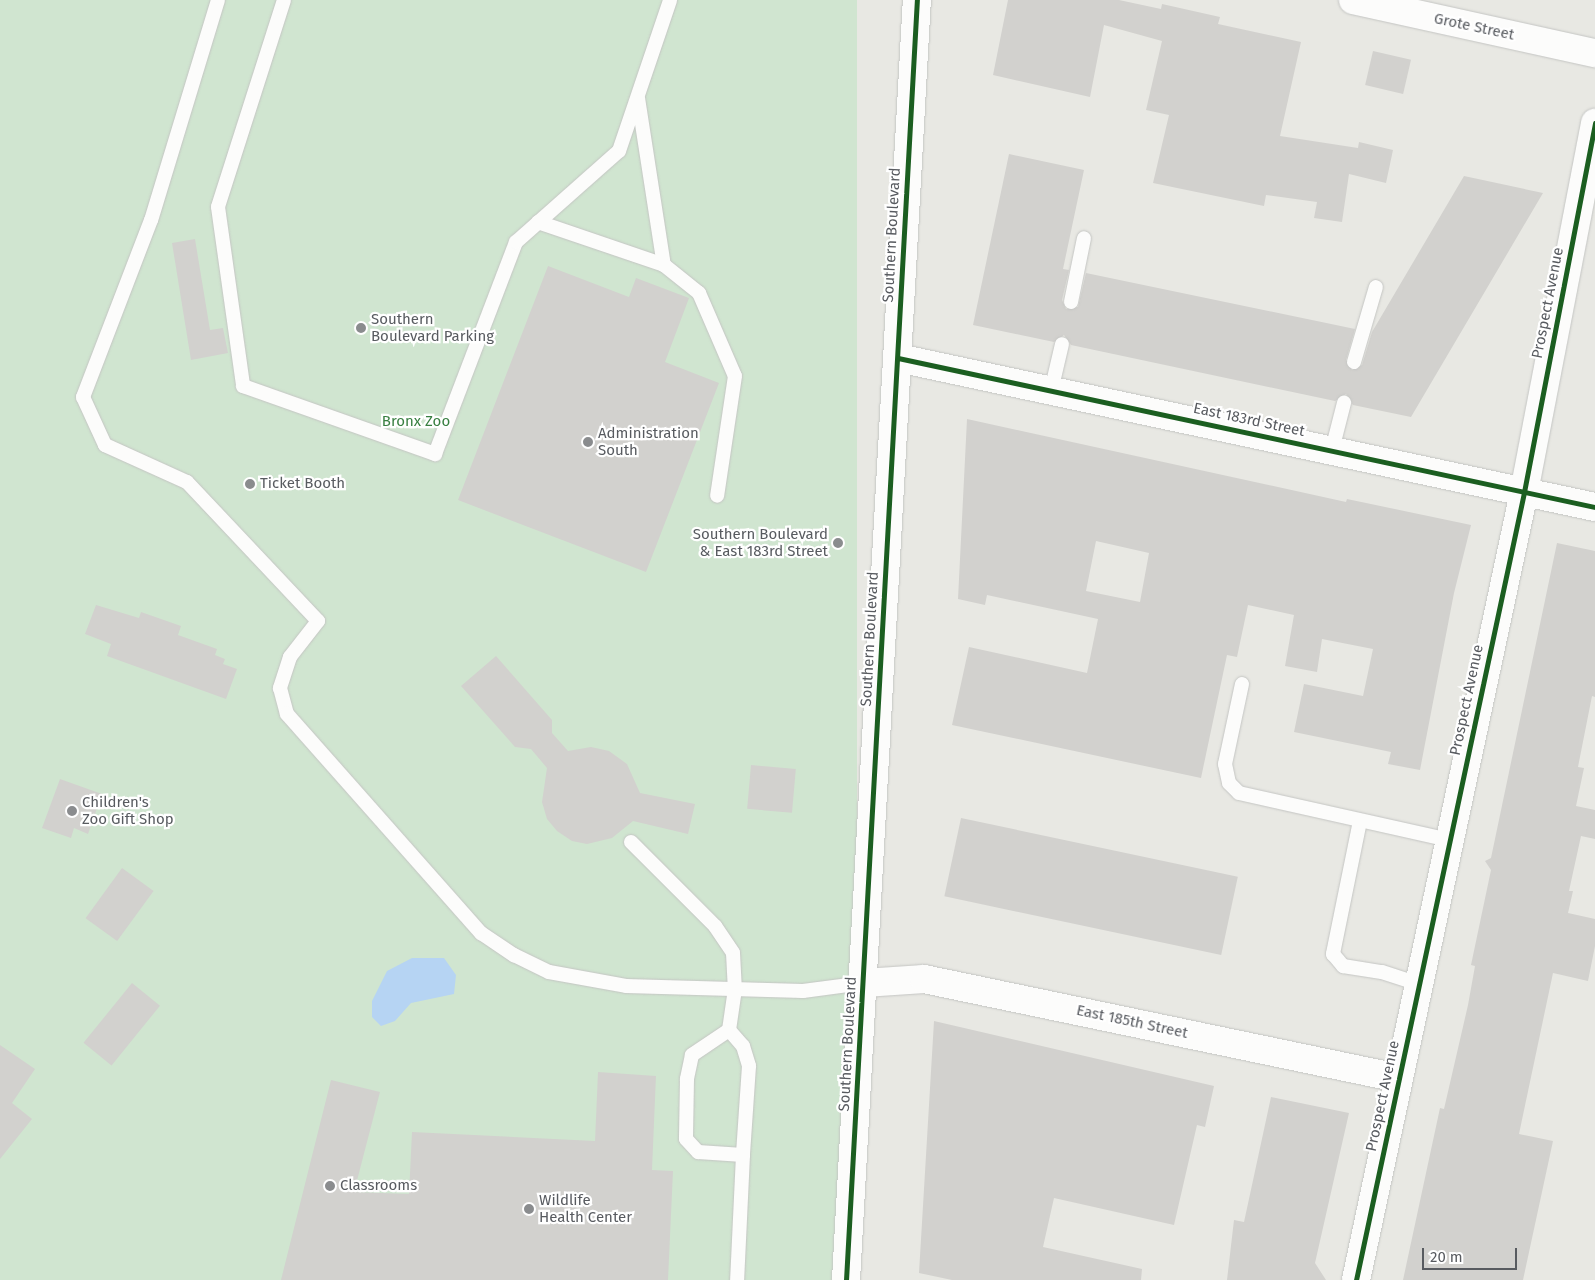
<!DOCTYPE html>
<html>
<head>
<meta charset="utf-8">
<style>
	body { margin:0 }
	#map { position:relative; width:1595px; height:1280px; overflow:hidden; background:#e8e8e3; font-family:"Fira Sans",sans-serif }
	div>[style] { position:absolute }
	.green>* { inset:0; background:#d0e5d0; transform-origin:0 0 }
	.water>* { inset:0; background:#b6d4f3 }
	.building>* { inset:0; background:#d2d1ce; transform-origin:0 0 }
	.roads { filter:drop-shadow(0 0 1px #c4c5c3) drop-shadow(0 0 1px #c4c5c3) }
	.lane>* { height:14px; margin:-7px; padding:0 7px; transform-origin:7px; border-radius:7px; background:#fcfcfb }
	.street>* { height:28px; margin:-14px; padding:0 14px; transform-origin:14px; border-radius:14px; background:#fcfcfb }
	.secondary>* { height:28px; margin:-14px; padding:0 14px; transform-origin:14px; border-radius:14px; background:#fcfcfb }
	.cycleway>* { height:5px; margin:-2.5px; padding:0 2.5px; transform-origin:2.5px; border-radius:2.5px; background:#1b5e20 }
	.dots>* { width:14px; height:14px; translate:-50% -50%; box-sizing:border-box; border:2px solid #fff; border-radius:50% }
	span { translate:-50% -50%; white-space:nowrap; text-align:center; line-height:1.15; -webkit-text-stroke:4.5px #fff; paint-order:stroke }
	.street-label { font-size:15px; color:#585b60 }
	.poi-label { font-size:15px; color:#585b60 }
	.left { translate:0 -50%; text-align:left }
	.right { translate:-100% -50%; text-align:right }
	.park-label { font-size:15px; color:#387f41 }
	.scale { position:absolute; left:1422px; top:1248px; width:95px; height:22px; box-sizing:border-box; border:2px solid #585b60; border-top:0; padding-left:6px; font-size:15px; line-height:18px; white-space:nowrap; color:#585b60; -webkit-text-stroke:4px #fff; paint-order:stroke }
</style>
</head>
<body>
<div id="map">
	<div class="green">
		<div style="left:0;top:0;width:857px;height:1280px"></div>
	</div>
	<div class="water">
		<div style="clip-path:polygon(412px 958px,444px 958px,456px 975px,454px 994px,411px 1003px,395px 1021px,381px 1026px,372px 1017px,372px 1001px,387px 971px)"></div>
	</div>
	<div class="building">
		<div style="clip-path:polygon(1008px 0,1119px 0,1161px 9px,1162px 4px,1220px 17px,1218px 24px,1301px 42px,1280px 136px,1358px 148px,1359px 142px,1393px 150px,1386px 183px,1349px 174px,1342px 222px,1314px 218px,1317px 202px,1266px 195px,1264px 206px,1153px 183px,1169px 115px,1146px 110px,1162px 41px,1104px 25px,1090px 97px,993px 75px)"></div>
		<div style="left:1373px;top:51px;width:39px;height:35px;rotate:13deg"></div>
		<div style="clip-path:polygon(1009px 154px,1084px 170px,1063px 269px,1069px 270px,1062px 300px,1066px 309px,1078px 307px,1086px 273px,1355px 329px,1346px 360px,1352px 370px,1362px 365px,1372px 332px,1464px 176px,1543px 193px,1411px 417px,1353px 405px,1346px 394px,1335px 401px,1071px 345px,1064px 335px,1054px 342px,973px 325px)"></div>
		<div style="clip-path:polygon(195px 239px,210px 330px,223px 328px,228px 353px,191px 360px,172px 243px)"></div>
		<div style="clip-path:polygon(548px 266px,629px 297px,636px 278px,689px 298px,665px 362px,719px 383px,646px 572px,458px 500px)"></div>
		<div style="clip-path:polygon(evenodd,967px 419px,1346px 502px,1347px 499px,1471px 525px,1454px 593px,1420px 770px,1388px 764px,1391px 752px,1294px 732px,1304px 684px,1363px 696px,1373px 649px,1322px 639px,1317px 672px,1285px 666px,1294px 615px,1248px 605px,1237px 657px,1227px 655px,1201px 778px,952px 725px,969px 647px,1087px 673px,1098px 619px,987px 595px,985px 605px,958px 599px,967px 419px,1096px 541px,1149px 553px,1140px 602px,1086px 591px,1096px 541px)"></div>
		<div style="clip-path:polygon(1557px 543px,1595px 551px,1595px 697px,1592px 696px,1578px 767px,1584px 768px,1576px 806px,1595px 810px,1595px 839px,1581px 836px,1569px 891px,1573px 891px,1568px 913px,1595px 919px,1595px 946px,1588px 981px,1553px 973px,1519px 1134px,1553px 1141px,1523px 1280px,1403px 1280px,1440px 1108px,1444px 1109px,1468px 1005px,1475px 966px,1471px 965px,1491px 870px,1485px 861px,1491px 858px)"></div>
		<div style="clip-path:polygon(96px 605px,139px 618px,141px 612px,181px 626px,178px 635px,217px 649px,215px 655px,225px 659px,223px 664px,237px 669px,226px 699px,107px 656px,111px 644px,85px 634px)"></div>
		<div style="clip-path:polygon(496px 656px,552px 720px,552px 733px,568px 751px,591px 747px,609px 751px,627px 764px,640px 793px,695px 804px,688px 834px,633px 821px,612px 838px,587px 844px,572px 841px,557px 831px,547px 819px,542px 802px,547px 768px,531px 749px,515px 747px,461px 686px)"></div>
		<div style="left:751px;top:765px;width:45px;height:44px;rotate:5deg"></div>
		<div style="clip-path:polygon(60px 779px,102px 794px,88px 834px,74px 828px,71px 838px,42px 828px)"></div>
		<div style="left:961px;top:818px;width:283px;height:80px;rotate:12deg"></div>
		<div style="left:122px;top:868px;width:39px;height:62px;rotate:36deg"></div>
		<div style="left:132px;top:983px;width:36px;height:77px;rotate:39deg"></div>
		<div style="clip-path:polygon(934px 1021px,1214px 1086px,1205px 1127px,1197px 1125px,1174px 1225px,1054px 1198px,1043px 1247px,1142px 1269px,1141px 1280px,952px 1280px,919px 1273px)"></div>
		<div style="clip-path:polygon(0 1045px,35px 1069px,12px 1103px,32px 1119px,0 1159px)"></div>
		<div style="clip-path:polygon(598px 1072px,656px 1076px,652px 1170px,673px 1171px,668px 1280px,281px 1280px,331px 1080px,380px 1092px,354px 1192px,409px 1194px,412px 1132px,595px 1141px)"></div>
		<div style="clip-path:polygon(1271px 1097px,1349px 1113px,1315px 1263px,1326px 1280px,1227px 1280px,1234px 1220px,1244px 1222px)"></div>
	</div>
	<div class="roads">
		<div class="lane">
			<div style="left:218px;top:0;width:230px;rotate:106.9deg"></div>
			<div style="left:151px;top:220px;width:190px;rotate:111deg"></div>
			<div style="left:83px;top:397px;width:53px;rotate:65.4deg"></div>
			<div style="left:105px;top:445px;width:90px;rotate:24.3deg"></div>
			<div style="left:187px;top:482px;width:191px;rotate:46.7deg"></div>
			<div style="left:318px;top:621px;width:46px;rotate:127.9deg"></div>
			<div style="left:290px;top:657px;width:33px;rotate:108deg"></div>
			<div style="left:280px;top:688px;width:27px;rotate:75deg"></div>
			<div style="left:287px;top:714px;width:293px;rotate:48.5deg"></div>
			<div style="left:481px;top:933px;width:40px;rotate:34deg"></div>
			<div style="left:514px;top:955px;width:39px;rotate:26deg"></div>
			<div style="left:549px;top:972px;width:78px;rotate:10.3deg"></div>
			<div style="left:626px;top:986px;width:177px;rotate:1.6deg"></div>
			<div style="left:803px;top:991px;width:62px;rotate:-7.5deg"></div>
			<div style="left:284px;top:0;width:217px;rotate:107.7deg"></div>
			<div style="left:218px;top:207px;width:181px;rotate:82deg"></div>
			<div style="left:243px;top:386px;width:204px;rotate:19.5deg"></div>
			<div style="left:435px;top:454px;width:227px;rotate:-69.1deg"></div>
			<div style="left:516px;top:242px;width:137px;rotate:-41.5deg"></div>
			<div style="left:619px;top:151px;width:159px;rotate:-71.3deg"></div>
			<div style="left:638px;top:98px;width:169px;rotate:81.2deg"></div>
			<div style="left:538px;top:222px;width:133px;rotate:18.8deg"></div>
			<div style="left:664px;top:265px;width:45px;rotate:38.7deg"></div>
			<div style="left:699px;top:293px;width:90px;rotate:66.6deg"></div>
			<div style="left:735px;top:376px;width:121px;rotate:98.5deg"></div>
			<div style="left:1071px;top:302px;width:65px;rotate:-78.5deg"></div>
			<div style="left:1354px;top:362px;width:78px;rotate:-73.7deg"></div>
			<div style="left:1051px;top:391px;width:48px;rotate:-76.8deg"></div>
			<div style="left:1332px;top:450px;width:49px;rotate:-75.7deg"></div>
			<div style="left:1242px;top:684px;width:82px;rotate:102deg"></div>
			<div style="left:1225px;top:764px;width:19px;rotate:78deg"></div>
			<div style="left:1229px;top:783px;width:14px;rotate:45deg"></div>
			<div style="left:1239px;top:793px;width:216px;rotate:12.6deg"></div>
			<div style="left:1360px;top:821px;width:136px;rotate:101.5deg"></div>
			<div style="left:1333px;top:954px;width:16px;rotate:50deg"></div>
			<div style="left:1343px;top:966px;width:39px;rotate:9deg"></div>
			<div style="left:1382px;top:972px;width:39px;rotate:18deg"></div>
			<div style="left:631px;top:842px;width:119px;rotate:45deg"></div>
			<div style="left:715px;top:926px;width:32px;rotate:56deg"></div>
			<div style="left:733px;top:953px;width:36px;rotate:87deg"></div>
			<div style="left:735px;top:989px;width:41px;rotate:98.3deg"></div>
			<div style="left:729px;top:1030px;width:45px;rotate:146deg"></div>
			<div style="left:692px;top:1055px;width:25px;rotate:102deg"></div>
			<div style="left:687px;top:1079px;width:60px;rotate:91deg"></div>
			<div style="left:686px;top:1139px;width:18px;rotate:47deg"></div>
			<div style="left:698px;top:1152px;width:45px;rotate:3.8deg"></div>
			<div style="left:743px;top:1155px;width:125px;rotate:92.7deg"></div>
			<div style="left:729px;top:1030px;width:21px;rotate:49deg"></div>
			<div style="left:743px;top:1046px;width:21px;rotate:73deg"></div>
			<div style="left:749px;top:1066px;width:89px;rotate:93.9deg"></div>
		</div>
		<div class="street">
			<div style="left:1353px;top:0;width:248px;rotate:12.4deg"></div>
			<div style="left:898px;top:358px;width:713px;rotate:12.07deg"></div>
			<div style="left:864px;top:983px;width:60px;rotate:-3.8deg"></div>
			<div style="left:924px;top:979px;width:485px;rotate:11.8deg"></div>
			<div style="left:1356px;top:1280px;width:806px;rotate:-77.96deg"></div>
			<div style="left:1524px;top:492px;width:376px;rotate:-79.1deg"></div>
		</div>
		<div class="secondary">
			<div style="left:846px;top:1280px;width:1282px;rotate:-86.83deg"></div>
		</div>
	</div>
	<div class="cycleway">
		<div style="left:898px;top:358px;width:713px;rotate:12.07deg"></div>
		<div style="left:846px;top:1280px;width:1282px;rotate:-86.83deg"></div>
		<div style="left:1356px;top:1280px;width:806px;rotate:-77.96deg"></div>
		<div style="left:1524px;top:492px;width:376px;rotate:-79.1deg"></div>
	</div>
	<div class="dots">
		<div style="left:361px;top:328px;background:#8a8c8e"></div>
		<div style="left:588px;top:442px;background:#8a8c8e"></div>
		<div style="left:250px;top:484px;background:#8a8c8e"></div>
		<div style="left:838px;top:543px;background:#8a8c8e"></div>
		<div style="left:72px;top:811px;background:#8a8c8e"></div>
		<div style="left:330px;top:1186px;background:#8a8c8e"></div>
		<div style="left:529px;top:1209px;background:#8a8c8e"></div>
	</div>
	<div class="street-label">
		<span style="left:1474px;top:27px;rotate:12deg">Grote Street</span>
		<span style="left:892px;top:235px;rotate:-87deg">Southern Boulevard</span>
		<span style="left:1548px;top:303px;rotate:-79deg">Prospect Avenue</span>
		<span style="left:1249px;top:420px;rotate:12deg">East 183rd Street</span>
		<span style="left:870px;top:639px;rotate:-87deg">Southern Boulevard</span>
		<span style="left:1467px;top:700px;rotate:-78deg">Prospect Avenue</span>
		<span style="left:1132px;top:1022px;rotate:12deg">East 185th Street</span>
		<span style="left:848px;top:1044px;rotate:-87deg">Southern Boulevard</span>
		<span style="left:1383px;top:1096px;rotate:-78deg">Prospect Avenue</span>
	</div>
	<div class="poi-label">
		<span class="left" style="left:371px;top:328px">Southern<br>Boulevard Parking</span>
		<span class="left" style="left:598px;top:442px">Administration<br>South</span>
		<span class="left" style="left:260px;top:484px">Ticket Booth</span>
		<span class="right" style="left:828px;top:543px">Southern Boulevard<br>&amp; East 183rd Street</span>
		<span class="left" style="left:82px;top:811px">Children's<br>Zoo Gift Shop</span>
		<span class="left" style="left:340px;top:1186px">Classrooms</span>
		<span class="left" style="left:539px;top:1209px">Wildlife<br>Health Center</span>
	</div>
	<div class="park-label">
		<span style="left:416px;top:422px">Bronx Zoo</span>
	</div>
	<div class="scale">20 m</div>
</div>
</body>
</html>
